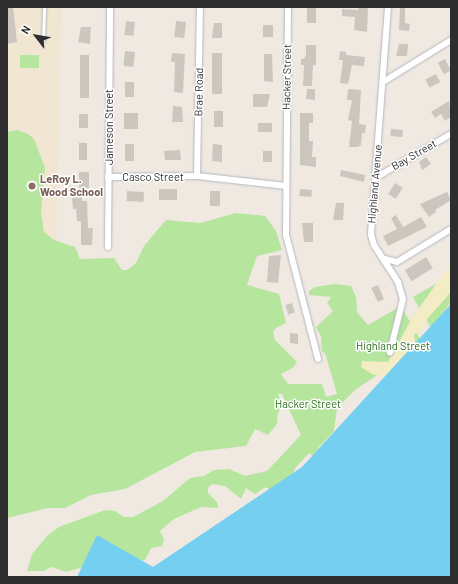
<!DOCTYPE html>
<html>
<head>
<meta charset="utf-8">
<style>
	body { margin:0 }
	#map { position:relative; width:458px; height:584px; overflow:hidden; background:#efe9e1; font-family:Barlow,sans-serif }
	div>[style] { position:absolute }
	.education>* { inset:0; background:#f0e6d1 }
	.green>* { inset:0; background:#b6e59e; transform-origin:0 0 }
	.sand>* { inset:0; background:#f3ecc5 }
	.water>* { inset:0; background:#75cff0 }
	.building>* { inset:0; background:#cbc7bf; transform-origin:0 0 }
	.roads { filter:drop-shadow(0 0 1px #b4b7c1) drop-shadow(0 0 1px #b4b7c1) }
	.lane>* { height:3px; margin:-1.5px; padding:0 1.5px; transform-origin:1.5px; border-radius:1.5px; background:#fff }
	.street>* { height:6px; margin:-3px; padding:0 3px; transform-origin:3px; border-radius:3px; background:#fff }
	.dots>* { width:11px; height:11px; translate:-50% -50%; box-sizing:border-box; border:2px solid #fff; border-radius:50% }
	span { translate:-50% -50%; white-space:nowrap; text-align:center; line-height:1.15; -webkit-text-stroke:3px #fff; paint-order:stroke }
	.street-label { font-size:11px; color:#2e2e2e }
	.education-label { font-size:11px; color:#785e54; font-weight:700 }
	.left { translate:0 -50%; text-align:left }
	.park-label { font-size:11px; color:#2c6e1b }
	.frame { position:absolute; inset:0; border:8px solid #2e2e2e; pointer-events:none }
	.north { position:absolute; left:16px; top:16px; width:40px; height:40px; -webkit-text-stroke:3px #fff; paint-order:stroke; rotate:301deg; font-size:11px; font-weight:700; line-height:16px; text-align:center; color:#2e2e2e }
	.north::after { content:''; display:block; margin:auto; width:14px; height:18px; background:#2e2e2e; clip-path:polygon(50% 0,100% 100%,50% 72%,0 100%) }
</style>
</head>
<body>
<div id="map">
	<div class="education">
		<div style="clip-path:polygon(7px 7px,62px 7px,53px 370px,7px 365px)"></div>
	</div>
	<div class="green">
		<div style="left:20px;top:55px;width:19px;height:13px"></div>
		<div style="clip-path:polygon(17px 130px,28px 134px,34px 139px,45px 168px,41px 212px,44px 232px,54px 240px,75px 247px,80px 259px,114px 258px,122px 270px,127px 270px,136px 263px,144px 246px,166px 220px,200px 223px,236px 213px,265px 216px,276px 231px,282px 250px,257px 256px,247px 285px,279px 294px,286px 323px,276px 328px,273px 332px,275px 340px,297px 362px,294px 367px,281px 374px,288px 384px,322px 384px,326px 397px,337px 394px,325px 353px,322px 352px,321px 336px,316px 327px,333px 311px,327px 303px,331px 297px,309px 295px,309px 291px,315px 287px,335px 284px,351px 286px,356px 297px,357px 312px,368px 325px,401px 306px,430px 356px,376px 376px,356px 389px,337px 408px,334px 431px,318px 448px,316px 458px,309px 453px,296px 467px,287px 484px,274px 493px,266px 487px,255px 494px,246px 488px,241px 499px,225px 486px,212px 484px,208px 488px,208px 493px,217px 502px,218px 508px,201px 507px,174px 519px,160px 531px,164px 539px,162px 546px,151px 548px,145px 560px,90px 565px,66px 572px,52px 567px,43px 571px,27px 571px,32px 554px,47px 536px,59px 527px,105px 510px,115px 511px,124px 517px,133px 517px,163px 501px,190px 478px,204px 476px,214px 470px,229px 469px,245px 476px,267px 471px,301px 435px,282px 394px,278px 394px,282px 405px,278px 413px,277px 424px,268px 435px,255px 429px,246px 446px,195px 452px,125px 489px,91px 495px,65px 508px,48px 508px,7px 518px,7px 132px)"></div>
		<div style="clip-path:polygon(451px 275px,451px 302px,431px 328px,413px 297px)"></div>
	</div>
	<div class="sand">
		<div style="clip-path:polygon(451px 263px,451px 292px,428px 318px,419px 333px,414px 334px,416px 346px,395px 380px,372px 374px,361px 367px,362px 361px,388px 362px,412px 318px)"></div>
	</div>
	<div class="water">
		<div style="clip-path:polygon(451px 304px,451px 577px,77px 577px,97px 535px,153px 567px,302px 467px)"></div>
	</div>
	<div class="building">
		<div style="clip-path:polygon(7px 7px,13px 7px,17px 42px,7px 44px)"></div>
		<div style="left:307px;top:7px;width:9px;height:16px"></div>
		<div style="clip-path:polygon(359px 7px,368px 7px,367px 32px,354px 30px,355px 17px,342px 16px,342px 9px,358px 10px)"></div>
		<div style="clip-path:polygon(400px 7px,405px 7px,405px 23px,410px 24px,409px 31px,399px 30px)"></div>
		<div style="left:126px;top:21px;width:9px;height:14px;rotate:6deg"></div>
		<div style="left:176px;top:21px;width:10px;height:16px;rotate:6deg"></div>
		<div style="clip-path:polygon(214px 23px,222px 23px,222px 38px,212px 38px)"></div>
		<div style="left:263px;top:25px;width:10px;height:12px"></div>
		<div style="clip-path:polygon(81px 27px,91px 27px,90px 44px,78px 42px)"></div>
		<div style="clip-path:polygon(399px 44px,408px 44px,407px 56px,396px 56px)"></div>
		<div style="clip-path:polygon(306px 45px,316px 45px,316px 65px,313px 65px,312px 86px,303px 86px,304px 65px,301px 65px,301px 59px,304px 59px,306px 55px)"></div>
		<div style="left:125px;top:51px;width:10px;height:15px;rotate:6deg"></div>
		<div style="clip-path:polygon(340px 51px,346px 52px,346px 55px,365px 57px,364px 66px,352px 65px,348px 84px,340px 83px,343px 60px,339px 60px)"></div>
		<div style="clip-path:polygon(172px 53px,185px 54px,183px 93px,174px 92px,175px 62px,171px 62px)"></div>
		<div style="left:212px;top:53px;width:10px;height:41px"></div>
		<div style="clip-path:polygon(264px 54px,272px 54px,273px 82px,264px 81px)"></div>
		<div style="left:80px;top:55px;width:9px;height:43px"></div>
		<div style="left:445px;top:59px;width:13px;height:8px;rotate:63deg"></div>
		<div style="left:436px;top:74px;width:9px;height:12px;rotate:63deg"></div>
		<div style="left:125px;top:82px;width:9px;height:15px"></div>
		<div style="clip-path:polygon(307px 89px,315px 89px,315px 100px,306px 99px)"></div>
		<div style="clip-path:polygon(348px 89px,361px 90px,359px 124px,366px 125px,365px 133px,362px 133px,361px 145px,358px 147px,349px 147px,352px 121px,348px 120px,352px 100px,347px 100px)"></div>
		<div style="clip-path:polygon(253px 94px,270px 94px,267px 107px,253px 107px)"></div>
		<div style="clip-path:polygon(449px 101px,451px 117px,445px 121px,441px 114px,435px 118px,431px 112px)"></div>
		<div style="clip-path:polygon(173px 106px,182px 107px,183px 122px,172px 122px)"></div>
		<div style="left:214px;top:111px;width:9px;height:16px"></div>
		<div style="left:124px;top:113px;width:14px;height:16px"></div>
		<div style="clip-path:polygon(300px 113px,313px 113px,313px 123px,309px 123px,309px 141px,313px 141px,312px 157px,316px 157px,316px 167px,300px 165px)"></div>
		<div style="left:79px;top:114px;width:9px;height:14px"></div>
		<div style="left:258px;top:123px;width:14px;height:9px"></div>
		<div style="left:391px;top:129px;width:12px;height:7px;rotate:5deg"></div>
		<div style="left:79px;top:143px;width:8px;height:17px"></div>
		<div style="left:125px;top:144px;width:9px;height:17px"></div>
		<div style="clip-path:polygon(213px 144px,222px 145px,222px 162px,212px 161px)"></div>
		<div style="clip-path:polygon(180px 150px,181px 160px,165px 160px,164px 151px)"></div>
		<div style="left:272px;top:151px;width:11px;height:9px;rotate:90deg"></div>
		<div style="clip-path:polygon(426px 157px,431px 164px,422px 170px,419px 162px)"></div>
		<div style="clip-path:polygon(341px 170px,365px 175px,364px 182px,340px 176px)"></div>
		<div style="left:79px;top:172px;width:10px;height:16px"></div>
		<div style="left:395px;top:183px;width:9px;height:13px;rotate:32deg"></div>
		<div style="left:177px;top:189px;width:11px;height:18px;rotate:90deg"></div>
		<div style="left:300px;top:189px;width:12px;height:7px;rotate:5deg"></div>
		<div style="left:127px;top:191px;width:17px;height:10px;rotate:3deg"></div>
		<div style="left:210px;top:191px;width:10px;height:15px"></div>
		<div style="clip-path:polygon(447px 192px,451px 200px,435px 210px,436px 212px,429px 217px,420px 204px)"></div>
		<div style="clip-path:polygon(82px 197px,82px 201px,87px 201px,88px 228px,93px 228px,92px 245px,81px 245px,81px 221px,77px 221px,76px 209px,73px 209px,72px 198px)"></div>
		<div style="clip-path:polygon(336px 203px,344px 203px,343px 220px,333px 220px)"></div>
		<div style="clip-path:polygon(396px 215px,403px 227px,421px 217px,427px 227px,388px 246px,383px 236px,397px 229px,391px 218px)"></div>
		<div style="clip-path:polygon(302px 223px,313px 223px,313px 242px,304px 242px)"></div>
		<div style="clip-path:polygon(281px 255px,278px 283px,267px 282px,269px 256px)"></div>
		<div style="left:426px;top:257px;width:13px;height:25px;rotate:58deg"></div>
		<div style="clip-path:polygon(378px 285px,384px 299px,378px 302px,371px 288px)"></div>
		<div style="left:292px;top:303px;width:10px;height:7px;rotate:73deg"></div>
		<div style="clip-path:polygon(290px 333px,298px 334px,298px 344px,290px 343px)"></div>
	</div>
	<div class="roads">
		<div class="lane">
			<div style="left:43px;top:40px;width:33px;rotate:-88deg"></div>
		</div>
		<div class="street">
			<div style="left:288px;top:7px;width:228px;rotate:90.5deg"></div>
			<div style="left:286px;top:235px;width:128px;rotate:75.5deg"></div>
			<div style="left:388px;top:7px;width:228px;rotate:94.3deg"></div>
			<div style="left:371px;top:234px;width:11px;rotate:75deg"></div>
			<div style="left:374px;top:245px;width:44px;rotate:57deg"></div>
			<div style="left:398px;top:282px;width:18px;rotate:74deg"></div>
			<div style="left:403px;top:299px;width:55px;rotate:103.8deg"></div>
			<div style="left:383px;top:82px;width:80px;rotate:-31.7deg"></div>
			<div style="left:197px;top:176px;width:169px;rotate:-89deg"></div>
			<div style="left:108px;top:177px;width:89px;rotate:-0.6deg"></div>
			<div style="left:197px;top:176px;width:90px;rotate:6.4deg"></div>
			<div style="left:377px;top:177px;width:86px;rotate:-30.2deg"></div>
			<div style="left:108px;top:247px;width:240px;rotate:-89.5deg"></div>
			<div style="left:385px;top:259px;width:12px;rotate:14deg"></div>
			<div style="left:397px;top:262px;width:63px;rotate:-31.4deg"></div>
		</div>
	</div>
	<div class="dots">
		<div style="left:32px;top:186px;background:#8d6e63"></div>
	</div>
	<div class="street-label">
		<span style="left:287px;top:77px;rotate:-89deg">Hacker Street</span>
		<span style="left:199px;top:92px;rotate:-89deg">Brae Road</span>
		<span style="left:109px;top:127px;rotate:-90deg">Jameson Street</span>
		<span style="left:414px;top:155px;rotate:-30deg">Bay Street</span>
		<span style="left:153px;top:177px">Casco Street</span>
		<span style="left:375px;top:184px;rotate:-85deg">Highland Avenue</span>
	</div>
	<div class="education-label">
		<span class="left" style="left:40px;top:186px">LeRoy L.<br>Wood School</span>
	</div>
	<div class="park-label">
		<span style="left:393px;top:346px">Highland Street</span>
		<span style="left:308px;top:404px">Hacker Street</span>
	</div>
	<div class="frame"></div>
	<div class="north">N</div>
</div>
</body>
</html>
